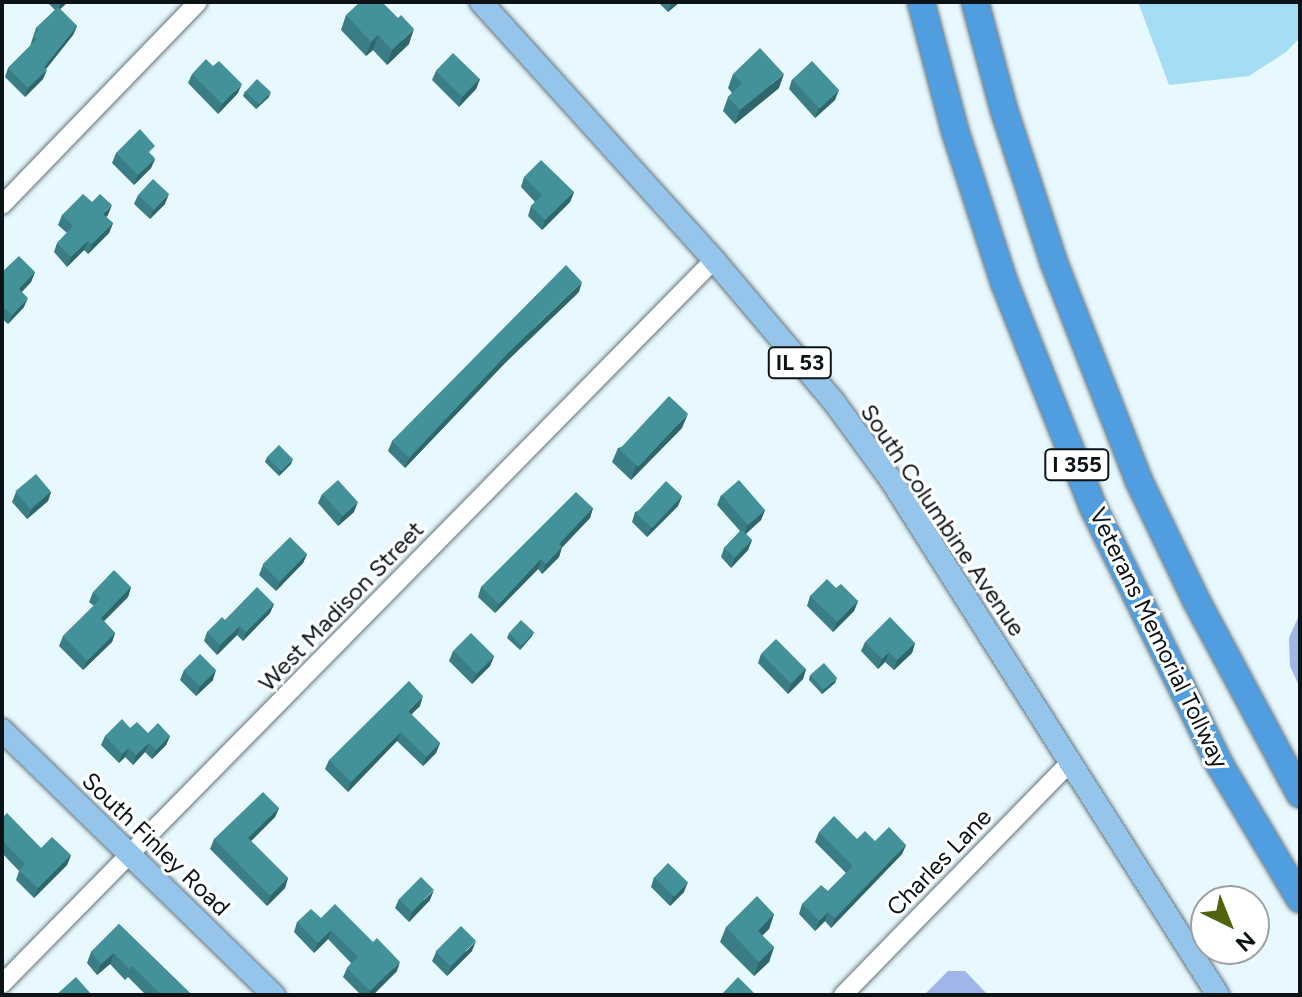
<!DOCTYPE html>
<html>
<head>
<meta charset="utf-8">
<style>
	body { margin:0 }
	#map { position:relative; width:1302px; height:997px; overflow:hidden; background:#e8f8ff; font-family:Figtree,sans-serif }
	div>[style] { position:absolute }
	.green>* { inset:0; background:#a5ddf5 }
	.water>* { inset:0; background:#a0b5e8 }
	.roads { filter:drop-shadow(0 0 2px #62737b) drop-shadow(0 0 2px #62737b) }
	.minor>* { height:18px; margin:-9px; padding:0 9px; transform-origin:9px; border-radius:9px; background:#fff }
	.major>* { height:22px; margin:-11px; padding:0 11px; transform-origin:11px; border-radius:11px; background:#96c5ec }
	.highway>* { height:26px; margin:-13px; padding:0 13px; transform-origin:13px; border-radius:13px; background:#509ee0 }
	.wall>* { inset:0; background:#3a7d84 }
	.shaded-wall>* { inset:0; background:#2f666b }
	.building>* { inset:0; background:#439199; transform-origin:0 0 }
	span { translate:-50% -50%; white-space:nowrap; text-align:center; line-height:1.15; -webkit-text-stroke:6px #fff; paint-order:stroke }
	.shield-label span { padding:2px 6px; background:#fff; border:2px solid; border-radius:6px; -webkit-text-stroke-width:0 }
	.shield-label { font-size:22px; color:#0c1316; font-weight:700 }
	.street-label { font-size:24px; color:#0c1316 }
	.frame { position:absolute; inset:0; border:4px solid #0c1316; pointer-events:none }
	.north { position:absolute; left:1190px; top:885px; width:80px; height:80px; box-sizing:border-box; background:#fff; border:2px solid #9ea1a2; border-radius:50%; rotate:137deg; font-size:22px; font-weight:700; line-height:32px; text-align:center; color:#0c1316 }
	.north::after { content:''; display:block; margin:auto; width:28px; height:36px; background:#50640e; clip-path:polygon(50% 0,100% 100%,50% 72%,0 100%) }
</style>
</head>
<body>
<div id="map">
	<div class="green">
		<div style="clip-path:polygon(1138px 2px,1300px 2px,1300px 38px,1286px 52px,1249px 76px,1169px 85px)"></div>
	</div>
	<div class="water">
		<div style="clip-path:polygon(1300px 613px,1300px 688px,1290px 666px,1289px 638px)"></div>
		<div style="clip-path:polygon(948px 971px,965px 971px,988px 995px,924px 995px)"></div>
	</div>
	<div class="roads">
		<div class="minor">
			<div style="left:2px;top:205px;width:282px;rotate:-46deg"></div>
			<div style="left:2px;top:984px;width:1015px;rotate:-45.48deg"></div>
			<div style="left:843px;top:995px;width:325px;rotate:-45.7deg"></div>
		</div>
		<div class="major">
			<div style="left:481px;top:2px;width:348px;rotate:47.9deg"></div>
			<div style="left:714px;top:260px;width:186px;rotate:49.8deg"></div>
			<div style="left:834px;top:402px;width:97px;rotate:53.8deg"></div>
			<div style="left:891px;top:480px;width:610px;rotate:57.59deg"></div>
			<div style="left:2px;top:730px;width:380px;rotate:44.3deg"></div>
		</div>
		<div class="highway">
			<div style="left:921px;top:2px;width:133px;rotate:75.2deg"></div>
			<div style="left:955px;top:131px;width:159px;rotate:72deg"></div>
			<div style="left:1004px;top:282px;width:242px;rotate:68.4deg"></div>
			<div style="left:1093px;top:507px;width:288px;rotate:63.8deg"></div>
			<div style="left:1220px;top:765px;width:156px;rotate:59.2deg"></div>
			<div style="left:975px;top:2px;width:112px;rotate:75deg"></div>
			<div style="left:1004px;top:110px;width:161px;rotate:71.9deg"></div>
			<div style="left:1054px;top:263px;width:234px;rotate:68.7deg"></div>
			<div style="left:1139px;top:481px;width:134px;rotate:64.4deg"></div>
			<div style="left:1197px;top:602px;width:218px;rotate:61.8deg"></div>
		</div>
	</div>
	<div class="wall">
		<div style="clip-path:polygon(47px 2px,68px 2px,60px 9px,77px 26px,73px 35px,46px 69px,43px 79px,25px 97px,5px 77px,8px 68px,30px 46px,36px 28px,55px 10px)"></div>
		<div style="clip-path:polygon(658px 2px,680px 2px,668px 12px)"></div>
		<div style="clip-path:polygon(346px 15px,409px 44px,387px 65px,373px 50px,366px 56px,341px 30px)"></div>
		<div style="clip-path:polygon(436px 71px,480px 79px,476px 89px,459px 107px,432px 80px)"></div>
		<div style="clip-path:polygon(192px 74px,238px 93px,218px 114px,188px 83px)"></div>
		<div style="clip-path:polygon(733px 74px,779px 88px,735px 124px,723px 111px,728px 97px,732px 93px,728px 88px)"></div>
		<div style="clip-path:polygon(792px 79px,835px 100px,815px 118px,789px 89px)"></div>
		<div style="clip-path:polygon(245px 91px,269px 97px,256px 109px,243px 96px)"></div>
		<div style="clip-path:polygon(116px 153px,152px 155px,155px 159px,151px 168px,134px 185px,112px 163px)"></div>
		<div style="clip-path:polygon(524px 177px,574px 192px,570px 202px,542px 230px,528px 216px,531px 206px,535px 202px,521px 187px)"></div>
		<div style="clip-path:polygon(138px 195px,165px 204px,150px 219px,134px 204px)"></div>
		<div style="clip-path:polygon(92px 202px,108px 215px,106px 217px,113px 223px,109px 233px,88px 254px,84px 250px,67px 267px,54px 252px,57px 243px,67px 233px,58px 225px,62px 215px)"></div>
		<div style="clip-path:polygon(2px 272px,35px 272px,31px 282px,22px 292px,24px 307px,8px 324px,2px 319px)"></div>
		<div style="clip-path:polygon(579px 292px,506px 362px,405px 468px,388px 451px,392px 441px)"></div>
		<div style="clip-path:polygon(682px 428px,631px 480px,612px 462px,618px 448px)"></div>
		<div style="clip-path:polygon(267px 457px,291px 464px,279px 476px,265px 462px)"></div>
		<div style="clip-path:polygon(16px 492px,51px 492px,48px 501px,27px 519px,12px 502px)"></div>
		<div style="clip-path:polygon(322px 494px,354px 512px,338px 526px,318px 503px)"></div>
		<div style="clip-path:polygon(721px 495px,765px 510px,761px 520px,746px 534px,752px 540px,748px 550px,731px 568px,721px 557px,724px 548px,740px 531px,717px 505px)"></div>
		<div style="clip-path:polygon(682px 496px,678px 506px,647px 537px,632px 522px,635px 512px)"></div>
		<div style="clip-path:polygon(593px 508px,590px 518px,562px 547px,559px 557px,542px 574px,538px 569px,495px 613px,478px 597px,481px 587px)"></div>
		<div style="clip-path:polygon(307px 554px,303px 563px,276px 591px,259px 575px,263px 565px)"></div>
		<div style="clip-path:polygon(131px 587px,128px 597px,104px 621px,115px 633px,112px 642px,83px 670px,59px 646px,63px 636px,94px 606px,89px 602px,93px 592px)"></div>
		<div style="clip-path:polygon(836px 588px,858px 601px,854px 611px,833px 632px,807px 606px,810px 596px)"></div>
		<div style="clip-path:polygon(274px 604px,270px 613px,243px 641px,237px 635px,217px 655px,204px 641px,207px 632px,225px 620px)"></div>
		<div style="clip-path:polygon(534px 632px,532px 636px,520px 650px,507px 638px,509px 633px)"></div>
		<div style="clip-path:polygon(865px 642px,915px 643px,912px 653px,894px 670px,885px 662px,878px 669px,861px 651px)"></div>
		<div style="clip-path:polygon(453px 651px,494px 656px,490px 666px,472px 684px,449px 661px)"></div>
		<div style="clip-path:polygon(761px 654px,806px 669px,803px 679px,788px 694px,758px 663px)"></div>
		<div style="clip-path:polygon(184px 670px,213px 680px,196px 696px,180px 680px)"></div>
		<div style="clip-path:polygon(810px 675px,835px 683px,822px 694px,809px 680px)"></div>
		<div style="clip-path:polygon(420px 706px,411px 714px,440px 743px,436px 753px,423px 766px,397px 741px,348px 792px,325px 769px,329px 760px)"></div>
		<div style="clip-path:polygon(130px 728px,148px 733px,170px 736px,166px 745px,152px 759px,145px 752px,133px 765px,125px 757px,119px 763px,101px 745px,105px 736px)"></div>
		<div style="clip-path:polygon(279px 808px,275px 817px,251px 841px,288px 878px,285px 888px,267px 906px,210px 849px,214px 839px)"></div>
		<div style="clip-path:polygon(2px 814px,41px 848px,71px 855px,67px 865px,34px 898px,16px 880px,19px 871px,2px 853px)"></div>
		<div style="clip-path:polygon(819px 832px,857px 839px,906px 845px,902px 854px,831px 928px,825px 921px,815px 931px,799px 914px,802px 904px,828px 891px,846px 873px,815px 842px)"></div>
		<div style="clip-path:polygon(654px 877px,684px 892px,670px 906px,651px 887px)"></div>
		<div style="clip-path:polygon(399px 899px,430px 900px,409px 922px,395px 908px)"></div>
		<div style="clip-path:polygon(774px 914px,769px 929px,762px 936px,774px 947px,769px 962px,754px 976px,720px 942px,726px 927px)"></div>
		<div style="clip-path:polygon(321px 918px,397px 971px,373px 995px,361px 995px,343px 977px,347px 968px,351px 963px,328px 939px,314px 953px,294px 932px,297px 922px)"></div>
		<div style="clip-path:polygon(119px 924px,192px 995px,146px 995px,128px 977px,125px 980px,110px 964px,97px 975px,87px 963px,91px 952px)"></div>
		<div style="clip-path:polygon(472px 951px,447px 976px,432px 961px,436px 952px)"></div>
	</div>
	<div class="shaded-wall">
		<div style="clip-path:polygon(61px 2px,68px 2px,57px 12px)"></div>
		<div style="clip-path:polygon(672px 2px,680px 2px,668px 12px)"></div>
		<div style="clip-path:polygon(77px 26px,73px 35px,42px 74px,47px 70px,43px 79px,25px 97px,28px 88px)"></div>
		<div style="clip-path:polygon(414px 29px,409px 44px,387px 65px,392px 50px)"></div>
		<div style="clip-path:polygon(378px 35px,373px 50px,366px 56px,371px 42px)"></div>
		<div style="clip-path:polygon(784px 74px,779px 88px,735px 124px,740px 110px)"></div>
		<div style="clip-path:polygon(480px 79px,476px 89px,459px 107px,462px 97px)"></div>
		<div style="clip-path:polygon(242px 84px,238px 93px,218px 114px,222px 104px)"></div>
		<div style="clip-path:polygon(839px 90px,835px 100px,815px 118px,819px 108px)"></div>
		<div style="clip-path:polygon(271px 92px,269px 97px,256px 109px,258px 105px)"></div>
		<div style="clip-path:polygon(155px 159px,151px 168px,134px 185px,138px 175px)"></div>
		<div style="clip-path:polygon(574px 192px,570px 202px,542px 230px,545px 220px)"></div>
		<div style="clip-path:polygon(169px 194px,165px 204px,150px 219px,153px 210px)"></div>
		<div style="clip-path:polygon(112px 205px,108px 215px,100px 223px,103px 214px)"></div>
		<div style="clip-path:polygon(113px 223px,109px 233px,88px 254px,92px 244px)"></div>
		<div style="clip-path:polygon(88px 241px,84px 250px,67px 267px,71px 257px)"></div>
		<div style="clip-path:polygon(35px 272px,31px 282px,15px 298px,19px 289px)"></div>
		<div style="clip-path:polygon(582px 282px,579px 292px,506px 362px,405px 468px,409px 458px,509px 352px)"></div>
		<div style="clip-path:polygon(28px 298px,24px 307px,8px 324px,12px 315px)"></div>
		<div style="clip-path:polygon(688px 414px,682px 428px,631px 480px,636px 466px)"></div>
		<div style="clip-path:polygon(293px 459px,291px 464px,279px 476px,280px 472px)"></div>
		<div style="clip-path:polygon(51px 492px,48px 501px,27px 519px,31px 510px)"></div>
		<div style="clip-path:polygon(682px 496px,678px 506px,647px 537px,651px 527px)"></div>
		<div style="clip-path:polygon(358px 502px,354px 512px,338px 526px,342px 516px)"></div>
		<div style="clip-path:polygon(593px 508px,590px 518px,556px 554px,559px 544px)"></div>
		<div style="clip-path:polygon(765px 510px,761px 520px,744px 535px,747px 526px)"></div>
		<div style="clip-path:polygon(752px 540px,748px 550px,731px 568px,735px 558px)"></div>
		<div style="clip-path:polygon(562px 547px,559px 557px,542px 574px,546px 564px)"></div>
		<div style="clip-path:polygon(307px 554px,303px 563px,276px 591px,280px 582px)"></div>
		<div style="clip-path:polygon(541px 559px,538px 569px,495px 613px,499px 604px)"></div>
		<div style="clip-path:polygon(131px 587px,128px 597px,97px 628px,101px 618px)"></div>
		<div style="clip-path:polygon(858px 601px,854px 611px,833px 632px,837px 622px)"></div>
		<div style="clip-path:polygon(274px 604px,270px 613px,243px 641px,246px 632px)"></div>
		<div style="clip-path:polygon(240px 626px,237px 635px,217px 655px,220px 645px)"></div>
		<div style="clip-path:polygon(534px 632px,532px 636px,520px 650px,522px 645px)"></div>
		<div style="clip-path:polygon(115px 633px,112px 642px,83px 670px,87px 661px)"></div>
		<div style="clip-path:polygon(915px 643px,912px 653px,894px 670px,897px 660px)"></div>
		<div style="clip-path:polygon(889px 652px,885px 662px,878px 669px,882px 659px)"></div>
		<div style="clip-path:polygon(494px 656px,490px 666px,472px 684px,476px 674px)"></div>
		<div style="clip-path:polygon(806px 669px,803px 679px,788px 694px,791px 684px)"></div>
		<div style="clip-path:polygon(216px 670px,213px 680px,196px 696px,200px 686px)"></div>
		<div style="clip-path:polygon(837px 678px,835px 683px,822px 694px,823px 690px)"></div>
		<div style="clip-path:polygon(423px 696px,420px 706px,405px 721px,408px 711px)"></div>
		<div style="clip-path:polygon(401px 732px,397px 741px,348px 792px,351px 782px)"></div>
		<div style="clip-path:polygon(170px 736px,166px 745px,152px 759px,156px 750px)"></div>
		<div style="clip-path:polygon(149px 743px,145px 752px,133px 765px,136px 755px)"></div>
		<div style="clip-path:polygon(440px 743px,436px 753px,423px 766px,426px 757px)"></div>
		<div style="clip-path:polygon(129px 748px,125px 757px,119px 763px,122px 754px)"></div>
		<div style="clip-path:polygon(279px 808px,275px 817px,245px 847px,248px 838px)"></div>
		<div style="clip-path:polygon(906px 845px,902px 854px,831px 928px,835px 918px)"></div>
		<div style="clip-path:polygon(71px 855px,67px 865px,34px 898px,38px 888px)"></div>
		<div style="clip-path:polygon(288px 878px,285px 888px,267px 906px,270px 896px)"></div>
		<div style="clip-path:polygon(688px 882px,684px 892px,670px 906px,673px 896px)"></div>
		<div style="clip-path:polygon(434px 890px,430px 900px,409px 922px,412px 912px)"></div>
		<div style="clip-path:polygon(828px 912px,825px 921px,815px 931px,819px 921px)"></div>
		<div style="clip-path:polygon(774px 914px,769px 929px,752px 945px,758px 931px)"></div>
		<div style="clip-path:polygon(331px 930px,328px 939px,314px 953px,318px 943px)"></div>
		<div style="clip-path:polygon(476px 941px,472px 951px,447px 976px,451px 967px)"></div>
		<div style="clip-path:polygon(774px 947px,769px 962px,754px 976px,759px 962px)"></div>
		<div style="clip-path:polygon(114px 953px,110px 964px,97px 975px,101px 964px)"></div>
		<div style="clip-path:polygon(400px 962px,397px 971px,373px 995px,369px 995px,370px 991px)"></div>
	</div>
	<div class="building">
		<div style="clip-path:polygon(360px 2px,382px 2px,398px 18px,401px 15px,414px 29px,392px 50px,378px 35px,371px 42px,346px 15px)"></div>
		<div style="clip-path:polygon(58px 7px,77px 26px,44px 67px,47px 70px,28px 88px,8px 68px,37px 39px,33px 36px,39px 30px,36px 28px)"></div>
		<div style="clip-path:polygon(760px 48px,784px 74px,740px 110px,728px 97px,742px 83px,733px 74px)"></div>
		<div style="left:453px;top:53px;width:37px;height:25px;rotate:44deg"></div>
		<div style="clip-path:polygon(206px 59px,213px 66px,219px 61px,242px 84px,222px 104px,192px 74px)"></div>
		<div style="left:812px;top:61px;width:40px;height:27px;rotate:47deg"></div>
		<div style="left:257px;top:79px;width:19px;height:17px;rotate:43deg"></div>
		<div style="clip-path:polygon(140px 129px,155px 146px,149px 152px,155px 159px,138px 175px,116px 153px)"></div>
		<div style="clip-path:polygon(541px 160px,574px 192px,545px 220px,531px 206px,542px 195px,524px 177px)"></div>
		<div style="left:153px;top:179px;width:22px;height:22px;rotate:43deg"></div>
		<div style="clip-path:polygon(83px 194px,92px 202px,100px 194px,112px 205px,103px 214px,113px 223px,92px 244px,88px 241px,71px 257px,57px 243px,73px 226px,62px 215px)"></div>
		<div style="clip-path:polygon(19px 256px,35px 272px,19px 289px,28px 298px,12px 315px,2px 306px,2px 272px)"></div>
		<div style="clip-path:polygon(566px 265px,582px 282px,509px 352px,409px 458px,392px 441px)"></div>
		<div style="left:669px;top:396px;width:26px;height:73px;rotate:43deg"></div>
		<div style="left:279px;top:445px;width:20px;height:17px;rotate:45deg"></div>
		<div style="left:36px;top:474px;width:23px;height:27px;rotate:50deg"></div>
		<div style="left:338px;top:480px;width:30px;height:21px;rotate:48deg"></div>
		<div style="left:739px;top:480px;width:40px;height:23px;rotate:49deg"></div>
		<div style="left:666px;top:481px;width:22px;height:44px;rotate:43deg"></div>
		<div style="clip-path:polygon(576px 492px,593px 508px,559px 544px,562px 547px,546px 564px,541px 559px,499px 604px,481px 587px)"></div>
		<div style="left:742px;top:530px;width:14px;height:25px;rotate:45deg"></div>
		<div style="left:290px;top:537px;width:24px;height:39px;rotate:45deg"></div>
		<div style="clip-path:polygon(114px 570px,131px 587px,101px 618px,115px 633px,87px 661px,63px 636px,100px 599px,93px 592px)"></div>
		<div style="clip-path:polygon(827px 579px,836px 588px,841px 584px,858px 601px,837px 622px,810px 596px)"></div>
		<div style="clip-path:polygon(257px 587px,274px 604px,246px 632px,240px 626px,220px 645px,207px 632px,222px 617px,225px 620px)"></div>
		<div style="clip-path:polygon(890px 617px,915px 643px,897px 660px,889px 652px,882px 659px,865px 642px)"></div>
		<div style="left:521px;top:620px;width:18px;height:18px;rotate:43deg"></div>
		<div style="left:471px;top:633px;width:33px;height:25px;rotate:45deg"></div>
		<div style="left:776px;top:639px;width:42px;height:21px;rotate:45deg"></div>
		<div style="left:200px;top:654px;width:23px;height:23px;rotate:45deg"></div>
		<div style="left:824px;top:663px;width:20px;height:18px;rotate:49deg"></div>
		<div style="clip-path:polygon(409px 681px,423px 696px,408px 711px,440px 743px,426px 757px,401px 732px,351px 782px,329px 760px)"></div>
		<div style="clip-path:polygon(122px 719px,130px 728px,137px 722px,148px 733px,158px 723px,170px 736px,156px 750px,149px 743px,136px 755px,129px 748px,122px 754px,105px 736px)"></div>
		<div style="clip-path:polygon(263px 792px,279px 808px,248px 838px,288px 878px,270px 896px,214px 839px)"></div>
		<div style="clip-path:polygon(7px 813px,41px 848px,52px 837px,71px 855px,38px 888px,19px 870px,25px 864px,2px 840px,2px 814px,4px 816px)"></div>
		<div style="clip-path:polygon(834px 816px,857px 839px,865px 831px,875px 841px,889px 827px,906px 845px,835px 918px,828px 912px,819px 921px,802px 904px,821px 885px,828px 891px,853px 866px,819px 832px)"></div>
		<div style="left:668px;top:863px;width:28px;height:20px;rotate:44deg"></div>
		<div style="left:421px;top:877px;width:18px;height:31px;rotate:45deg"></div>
		<div style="clip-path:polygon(757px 896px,774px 914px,758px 931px,774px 947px,759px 962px,726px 927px)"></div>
		<div style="clip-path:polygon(335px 904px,373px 942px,377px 938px,400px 962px,370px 991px,347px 968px,358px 957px,331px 930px,318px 943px,297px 922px,311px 909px,321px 918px)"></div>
		<div style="clip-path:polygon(119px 924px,192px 995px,161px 995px,132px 966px,129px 969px,114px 953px,101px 964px,91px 952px)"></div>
		<div style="left:461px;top:926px;width:21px;height:36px;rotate:45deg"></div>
		<div style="clip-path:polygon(76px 977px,92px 995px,56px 995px)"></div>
		<div style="clip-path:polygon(738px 977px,755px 994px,754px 995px,721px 995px)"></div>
	</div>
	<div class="shield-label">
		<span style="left:800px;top:363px">IL 53</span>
		<span style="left:1077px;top:465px">I 355</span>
	</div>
	<div class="street-label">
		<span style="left:943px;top:520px;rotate:56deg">South Columbine Avenue</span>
		<span style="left:341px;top:606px;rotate:-46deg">West Madison Street</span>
		<span style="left:1159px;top:638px;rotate:64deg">Veterans Memorial Tollway</span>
		<span style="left:156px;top:844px;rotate:44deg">South Finley Road</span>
		<span style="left:939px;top:862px;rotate:-46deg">Charles Lane</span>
	</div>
	<div class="frame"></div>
	<div class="north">N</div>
</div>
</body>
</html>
